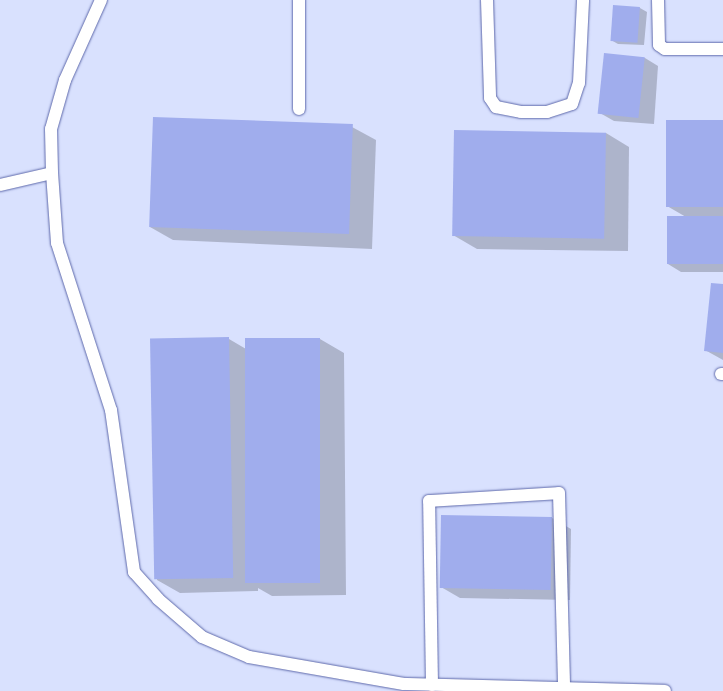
<!DOCTYPE html>
<html>
<head>
<meta charset="utf-8">
<style>
	body { margin:0 }
	#map { position:relative; width:723px; height:691px; overflow:hidden; background:#d9e1fe; font-family:"Source Serif 4",serif }
	div>[style] { position:absolute }
	.shadow>* { inset:0; background:#0003 }
	.building>* { inset:0; background:#a0aded; transform-origin:0 0 }
	.roads { filter:drop-shadow(0 0 1px #5e69ab) drop-shadow(0 0 1px #5e69ab) }
	.lane>* { height:12px; margin:-6px; padding:0 6px; transform-origin:6px; border-radius:6px; background:#fff }
	span { translate:-50% -50%; white-space:nowrap; text-align:center; line-height:1.15; -webkit-text-stroke:4px #d9e1fe; paint-order:stroke }
</style>
</head>
<body>
<div id="map">
	<div class="shadow">
		<div style="clip-path:polygon(614px 6px,640px 8px,647px 12px,644px 45px,618px 44px,611px 40px)"></div>
		<div style="clip-path:polygon(605px 55px,645px 58px,658px 66px,654px 124px,614px 121px,600px 113px)"></div>
		<div style="clip-path:polygon(723px 122px,723px 272px,681px 272px,668px 264px,686px 217px,667px 206px)"></div>
		<div style="clip-path:polygon(352px 127px,376px 140px,372px 249px,173px 240px,150px 227px)"></div>
		<div style="clip-path:polygon(606px 133px,629px 147px,628px 251px,477px 249px,453px 235px)"></div>
		<div style="clip-path:polygon(723px 286px,723px 360px,705px 350px)"></div>
		<div style="clip-path:polygon(229px 339px,246px 349px,320px 339px,344px 353px,346px 595px,272px 596px,258px 588px,258px 591px,180px 593px,157px 580px,151px 340px)"></div>
		<div style="clip-path:polygon(442px 516px,552px 518px,571px 529px,570px 600px,460px 598px,441px 587px)"></div>
	</div>
	<div class="building">
		<div style="left:613px;top:5px;width:27px;height:36px;rotate:4deg"></div>
		<div style="left:604px;top:53px;width:41px;height:61px;rotate:6deg"></div>
		<div style="left:153px;top:117px;width:200px;height:110px;rotate:2deg"></div>
		<div style="left:666px;top:120px;width:57px;height:87px"></div>
		<div style="left:454px;top:130px;width:152px;height:106px;rotate:1deg"></div>
		<div style="left:667px;top:216px;width:56px;height:48px"></div>
		<div style="clip-path:polygon(711px 283px,723px 284px,723px 353px,704px 351px)"></div>
		<div style="left:229px;top:337px;width:241px;height:79px;rotate:89deg"></div>
		<div style="left:245px;top:338px;width:75px;height:245px"></div>
		<div style="left:441px;top:515px;width:111px;height:73px;rotate:1deg"></div>
	</div>
	<div class="roads">
		<div class="lane">
			<div style="left:101px;top:0;width:88px;rotate:114.2deg"></div>
			<div style="left:65px;top:80px;width:51px;rotate:105.9deg"></div>
			<div style="left:51px;top:129px;width:44px;rotate:88.7deg"></div>
			<div style="left:52px;top:173px;width:70px;rotate:85.9deg"></div>
			<div style="left:57px;top:243px;width:176px;rotate:72.1deg"></div>
			<div style="left:111px;top:410px;width:164px;rotate:81.9deg"></div>
			<div style="left:134px;top:572px;width:36px;rotate:48deg"></div>
			<div style="left:158px;top:599px;width:58px;rotate:40.8deg"></div>
			<div style="left:202px;top:637px;width:51px;rotate:23.1deg"></div>
			<div style="left:249px;top:657px;width:157px;rotate:9.9deg"></div>
			<div style="left:404px;top:684px;width:261px;rotate:1.5deg"></div>
			<div style="left:487px;top:0;width:98px;rotate:88.2deg"></div>
			<div style="left:490px;top:98px;width:11px;rotate:56deg"></div>
			<div style="left:496px;top:107px;width:25px;rotate:11deg"></div>
			<div style="left:521px;top:112px;width:26px"></div>
			<div style="left:547px;top:112px;width:26px;rotate:-18deg"></div>
			<div style="left:572px;top:104px;width:22px;rotate:-72deg"></div>
			<div style="left:579px;top:83px;width:83px;rotate:-87.2deg"></div>
			<div style="left:658px;top:0;width:45px;rotate:88.7deg"></div>
			<div style="left:659px;top:45px;width:7px;rotate:34deg"></div>
			<div style="left:665px;top:49px;width:58px"></div>
			<div style="left:299px;top:109px;width:109px;rotate:-90deg"></div>
			<div style="left:0;top:185px;width:53px;rotate:-13deg"></div>
			<div style="left:721px;top:374px;width:2px"></div>
			<div style="left:432px;top:685px;width:184px;rotate:-90.9deg"></div>
			<div style="left:429px;top:501px;width:130px;rotate:-3.5deg"></div>
			<div style="left:559px;top:493px;width:193px;rotate:88.5deg"></div>
		</div>
	</div>
</div>
</body>
</html>
